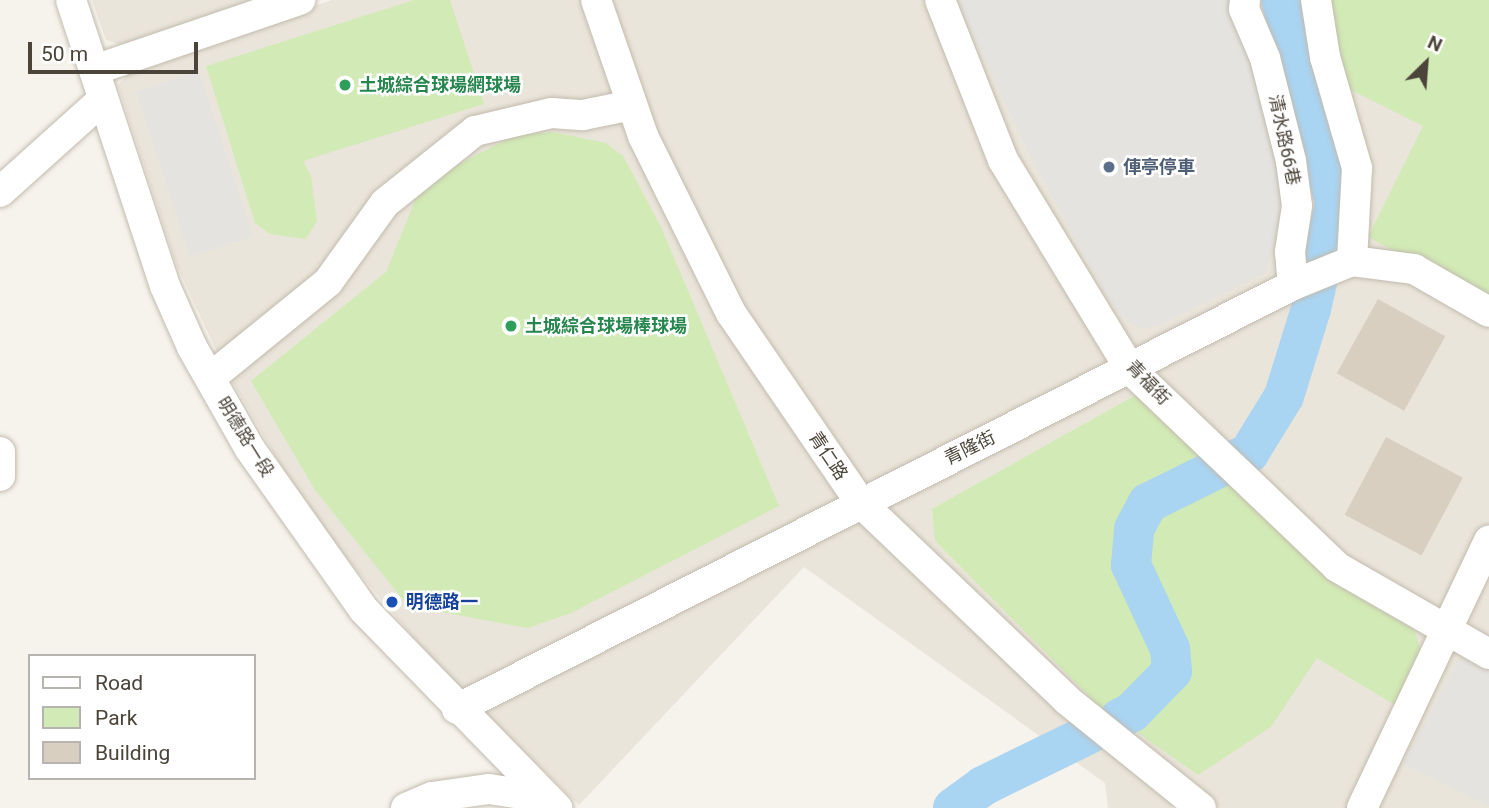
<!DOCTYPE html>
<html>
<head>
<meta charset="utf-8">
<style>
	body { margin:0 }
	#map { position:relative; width:1489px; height:808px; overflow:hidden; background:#f6f3ec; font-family:Roboto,"Noto Sans TC",sans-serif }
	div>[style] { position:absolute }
	.residential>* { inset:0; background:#eae5da }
	.green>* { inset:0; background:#d2eab5 }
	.parking>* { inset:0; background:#e5e3e0; transform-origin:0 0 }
	.river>* { height:40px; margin:-20px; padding:0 20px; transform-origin:20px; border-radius:20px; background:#a9d4f2 }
	.building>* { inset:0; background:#d8cfc1; transform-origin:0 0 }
	.roads { filter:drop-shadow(0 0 2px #c2bbae) drop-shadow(0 0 2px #c2bbae) }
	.minor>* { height:30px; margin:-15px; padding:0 15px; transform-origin:15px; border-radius:15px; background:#fff }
	.dots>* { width:19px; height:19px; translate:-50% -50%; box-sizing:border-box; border:4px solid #fff; border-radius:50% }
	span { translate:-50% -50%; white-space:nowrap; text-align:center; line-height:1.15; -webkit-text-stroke:5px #fff; paint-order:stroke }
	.leisure-label { font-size:18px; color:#27864d; font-weight:700 }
	.left { translate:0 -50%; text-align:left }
	.street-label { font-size:18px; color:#4b4439 }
	.service-label { font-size:18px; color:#4e5e75; font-weight:700 }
	.transit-label { font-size:18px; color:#164399; font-weight:700 }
	.legend { position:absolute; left:28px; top:654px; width:228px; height:126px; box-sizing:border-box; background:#fff; border:2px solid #b7b4b0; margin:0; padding:9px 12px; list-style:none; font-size:21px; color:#4b4439 }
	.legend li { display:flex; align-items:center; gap:14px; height:35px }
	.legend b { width:35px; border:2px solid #b7b4b0 }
	.north { position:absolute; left:1391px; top:28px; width:70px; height:70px; -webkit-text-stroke:5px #fff; paint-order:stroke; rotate:25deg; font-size:19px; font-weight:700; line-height:28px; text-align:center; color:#4b4439 }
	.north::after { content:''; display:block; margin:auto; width:24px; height:32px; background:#4b4439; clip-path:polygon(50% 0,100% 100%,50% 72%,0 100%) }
	.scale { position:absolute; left:28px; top:42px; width:170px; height:32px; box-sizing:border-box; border:4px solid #4b4439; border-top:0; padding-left:9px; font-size:21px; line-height:24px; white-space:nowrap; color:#4b4439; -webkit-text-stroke:5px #fff; paint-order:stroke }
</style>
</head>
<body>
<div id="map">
	<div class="residential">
		<div style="clip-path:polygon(92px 0,278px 0,131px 49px,106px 40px)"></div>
		<div style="clip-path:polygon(332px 0,1489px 0,1489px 808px,1213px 808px,1188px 795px,1170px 808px,1108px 808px,1105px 783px,804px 567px,579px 805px,440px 669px,326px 534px,286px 474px,224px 367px,176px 264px,118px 85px,137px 65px)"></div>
	</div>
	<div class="green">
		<div style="clip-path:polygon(414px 0,450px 0,484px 104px,303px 161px,311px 176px,317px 221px,306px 239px,270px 234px,255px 223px,206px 66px)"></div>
		<div style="clip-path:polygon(1328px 0,1489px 0,1489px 301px,1368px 237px,1423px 126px,1349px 89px)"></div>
		<div style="clip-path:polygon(553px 132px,606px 143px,623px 156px,661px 227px,779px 506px,571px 613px,528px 628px,408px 606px,315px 490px,251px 381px,386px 272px,416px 198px,457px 165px,515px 135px)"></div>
		<div style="clip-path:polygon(1136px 395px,1411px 622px,1422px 653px,1395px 705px,1317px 658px,1271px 727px,1198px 775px,1097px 704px,935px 541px,932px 509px)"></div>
	</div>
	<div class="parking">
		<div style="clip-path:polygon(957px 0,1230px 0,1244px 49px,1260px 76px,1266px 126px,1279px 167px,1280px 215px,1266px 273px,1156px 327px,1141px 328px,1126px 320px,1110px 302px,1031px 158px)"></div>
		<div style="left:199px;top:71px;width:174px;height:66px;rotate:72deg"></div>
		<div style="clip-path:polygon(1460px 657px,1489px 671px,1489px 806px,1403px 764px)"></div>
	</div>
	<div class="river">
		<div style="left:1119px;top:719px;width:15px;rotate:-28deg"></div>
		<div style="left:1132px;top:712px;width:57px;rotate:-45.7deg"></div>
		<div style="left:1172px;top:671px;width:22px;rotate:-95deg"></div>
		<div style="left:1170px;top:649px;width:93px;rotate:-114.9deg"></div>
		<div style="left:1131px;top:565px;width:36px;rotate:-85deg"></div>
		<div style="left:1134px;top:529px;width:30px;rotate:-62deg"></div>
		<div style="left:1148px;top:503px;width:113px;rotate:-26.3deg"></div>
		<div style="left:1249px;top:453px;width:67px;rotate:-58.4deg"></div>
		<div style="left:1284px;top:396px;width:91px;rotate:-72.8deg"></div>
		<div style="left:1311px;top:309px;width:109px;rotate:-77.2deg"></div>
		<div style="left:1335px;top:203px;width:210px;rotate:-104.9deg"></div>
		<div style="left:953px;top:808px;width:37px;rotate:-36deg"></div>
		<div style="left:983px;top:786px;width:118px;rotate:-26.1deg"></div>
	</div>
	<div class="building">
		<div style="left:1378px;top:299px;width:77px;height:85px;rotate:29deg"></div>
		<div style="left:1386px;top:437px;width:87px;height:88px;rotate:28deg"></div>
	</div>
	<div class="roads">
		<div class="minor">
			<div style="left:71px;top:0;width:301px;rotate:71.8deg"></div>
			<div style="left:165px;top:286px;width:67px;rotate:66.1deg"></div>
			<div style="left:192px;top:347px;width:117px;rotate:60.4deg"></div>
			<div style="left:250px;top:449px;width:197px;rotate:54.7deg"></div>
			<div style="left:364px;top:610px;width:277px;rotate:45.7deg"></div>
			<div style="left:596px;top:0;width:144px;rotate:70.9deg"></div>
			<div style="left:643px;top:136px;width:198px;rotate:63.6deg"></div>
			<div style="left:731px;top:313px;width:229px;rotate:55.7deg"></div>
			<div style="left:860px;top:502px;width:286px;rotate:43.7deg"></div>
			<div style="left:1067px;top:700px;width:172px;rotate:38.9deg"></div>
			<div style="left:940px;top:0;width:172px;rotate:68.5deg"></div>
			<div style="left:1003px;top:160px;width:245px;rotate:58.7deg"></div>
			<div style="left:1130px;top:369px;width:286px;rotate:43.7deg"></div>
			<div style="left:1337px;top:567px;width:175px;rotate:29.8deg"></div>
			<div style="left:1245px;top:0;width:9px;rotate:96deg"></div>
			<div style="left:1244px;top:9px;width:53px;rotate:66.8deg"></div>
			<div style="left:1265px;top:58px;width:106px;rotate:75.8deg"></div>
			<div style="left:1291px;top:161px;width:45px;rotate:82.4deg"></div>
			<div style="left:1297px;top:206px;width:47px;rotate:98.7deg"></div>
			<div style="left:1290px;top:252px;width:33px;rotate:85deg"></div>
			<div style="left:1316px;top:0;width:58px;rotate:81deg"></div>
			<div style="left:1325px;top:57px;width:116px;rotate:73.9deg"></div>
			<div style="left:1357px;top:168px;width:93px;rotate:93.1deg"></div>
			<div style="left:94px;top:70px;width:218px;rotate:-18.8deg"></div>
			<div style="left:0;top:192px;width:137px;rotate:-42deg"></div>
			<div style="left:210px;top:378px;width:152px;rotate:-39.1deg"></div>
			<div style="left:328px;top:282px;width:97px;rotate:-54.2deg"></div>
			<div style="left:385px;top:203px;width:115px;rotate:-38.7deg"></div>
			<div style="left:475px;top:131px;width:79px;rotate:-13.2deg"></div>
			<div style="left:552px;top:113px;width:31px;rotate:4deg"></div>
			<div style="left:583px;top:115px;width:50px;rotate:-11.5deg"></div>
			<div style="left:0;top:452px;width:24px;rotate:90deg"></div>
			<div style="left:457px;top:709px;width:937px;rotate:-26.89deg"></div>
			<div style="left:1293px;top:285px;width:64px;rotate:-22.1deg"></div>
			<div style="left:1352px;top:261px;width:63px;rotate:7.4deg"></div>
			<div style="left:1414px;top:269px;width:86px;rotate:29.8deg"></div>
			<div style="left:406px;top:808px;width:28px;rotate:-23deg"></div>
			<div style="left:432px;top:797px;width:58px;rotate:-8deg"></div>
			<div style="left:489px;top:789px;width:59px;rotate:8.8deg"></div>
			<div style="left:1362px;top:808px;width:296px;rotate:-64.6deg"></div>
		</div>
	</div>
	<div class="dots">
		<div style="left:345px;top:85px;background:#2e9e5b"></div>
		<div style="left:1109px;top:167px;background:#5c6f8a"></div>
		<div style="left:511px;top:326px;background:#2e9e5b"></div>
		<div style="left:392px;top:602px;background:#1a4fb4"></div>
	</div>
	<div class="leisure-label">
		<span class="left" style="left:359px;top:85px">土城綜合球場網球場</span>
		<span class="left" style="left:525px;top:326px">土城綜合球場棒球場</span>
	</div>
	<div class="street-label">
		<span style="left:1284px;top:140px;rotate:78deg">清水路66巷</span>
		<span style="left:1148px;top:383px;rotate:46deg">青福街</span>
		<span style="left:245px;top:437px;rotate:58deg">明德路一段</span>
		<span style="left:970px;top:448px;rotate:-26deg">青隆街</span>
		<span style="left:828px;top:456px;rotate:56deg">青仁路</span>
	</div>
	<div class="service-label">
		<span class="left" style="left:1123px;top:167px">俥亭停車</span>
	</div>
	<div class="transit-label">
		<span class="left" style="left:406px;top:602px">明德路一</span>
	</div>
	<ul class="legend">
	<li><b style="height:9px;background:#fff"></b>Road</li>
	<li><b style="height:19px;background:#d2eab5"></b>Park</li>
	<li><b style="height:19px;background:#d8cfc1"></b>Building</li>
	</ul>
	<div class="north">N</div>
	<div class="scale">50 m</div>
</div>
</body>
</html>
